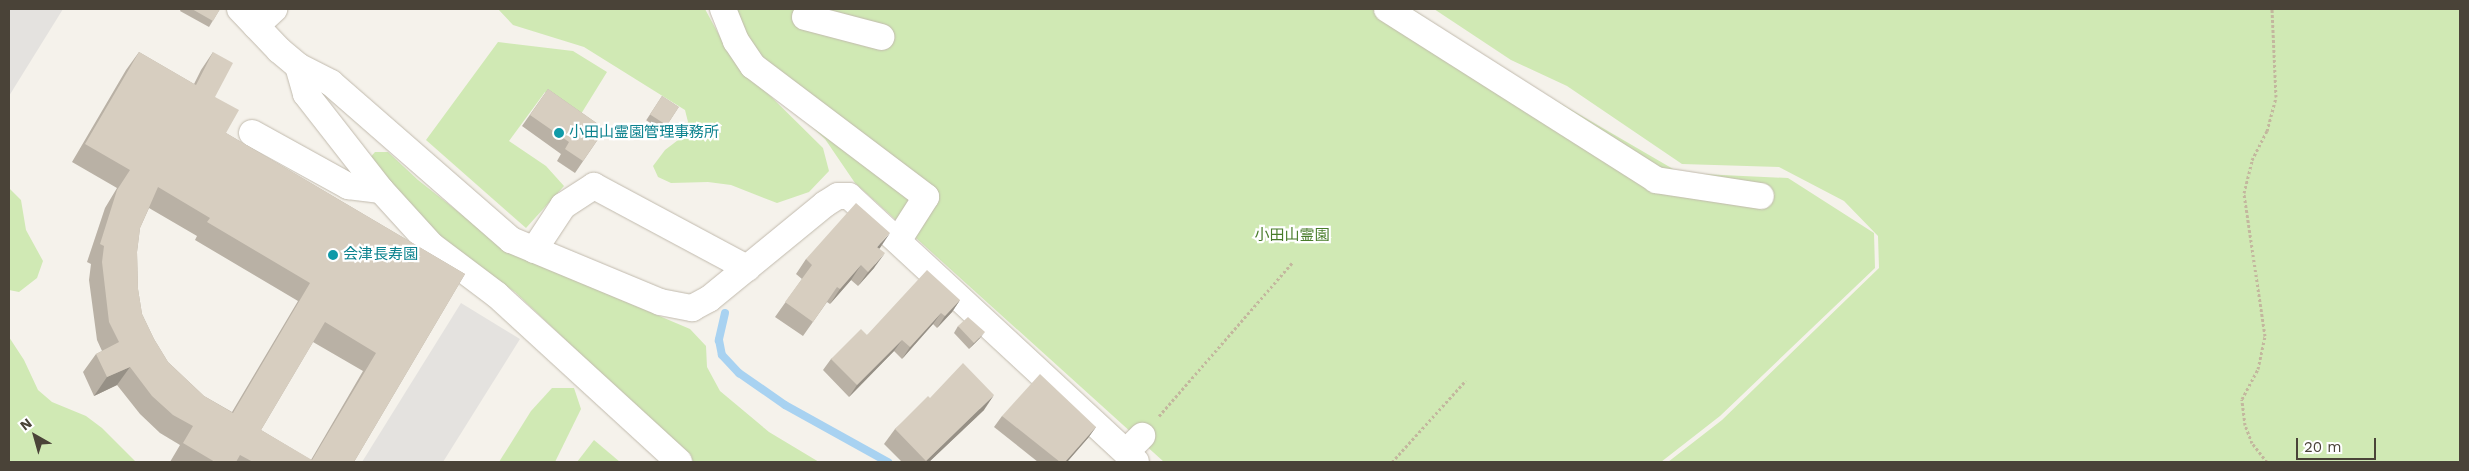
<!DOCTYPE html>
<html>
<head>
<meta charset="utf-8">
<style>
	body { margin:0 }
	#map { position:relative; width:2469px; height:471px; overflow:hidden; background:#f5f2eb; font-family:"Work Sans","Noto Sans JP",sans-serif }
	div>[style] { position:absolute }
	.green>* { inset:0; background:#d0e9b4 }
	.parking>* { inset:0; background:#e4e2df }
	.stream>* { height:8px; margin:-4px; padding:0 4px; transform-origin:4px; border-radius:4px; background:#a8d2f1 }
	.path>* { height:3px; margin-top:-1.5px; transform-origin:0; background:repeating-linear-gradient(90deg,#c3b79e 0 2.5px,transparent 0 5px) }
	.roads { filter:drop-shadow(0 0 1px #c1baad) drop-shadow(0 0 1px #c1baad) }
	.minor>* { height:26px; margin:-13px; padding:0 13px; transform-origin:13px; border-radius:13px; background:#fff }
	.wall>* { inset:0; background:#b9b1a5; transform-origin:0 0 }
	.shaded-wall>* { inset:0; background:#969086 }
	.building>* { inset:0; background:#d7cec0; transform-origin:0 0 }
	.dots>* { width:14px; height:14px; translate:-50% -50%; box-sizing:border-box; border:2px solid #fff; border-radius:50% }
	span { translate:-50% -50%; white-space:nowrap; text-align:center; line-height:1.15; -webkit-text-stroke:4.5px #fff; paint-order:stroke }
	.culture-label { font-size:15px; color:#0d838f }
	.left { translate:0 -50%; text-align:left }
	.park-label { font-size:15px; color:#487c2a }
	.frame { position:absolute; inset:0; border:10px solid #4a4338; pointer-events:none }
	.north { position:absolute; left:10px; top:411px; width:50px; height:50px; -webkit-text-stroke:4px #fff; paint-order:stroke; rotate:322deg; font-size:14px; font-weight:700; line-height:20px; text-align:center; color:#4a4338 }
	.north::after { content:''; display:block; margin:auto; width:18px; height:22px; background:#4a4338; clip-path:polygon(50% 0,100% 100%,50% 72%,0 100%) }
	.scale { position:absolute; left:2296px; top:438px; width:80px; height:22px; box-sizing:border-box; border:2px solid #4a4338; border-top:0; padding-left:6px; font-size:15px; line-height:18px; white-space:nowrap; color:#4a4338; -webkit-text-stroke:4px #fff; paint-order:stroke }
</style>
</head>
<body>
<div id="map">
	<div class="green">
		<div style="clip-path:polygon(498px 9px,705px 9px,731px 57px,823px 148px,829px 171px,809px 192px,777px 203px,731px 185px,708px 182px,671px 183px,658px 177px,653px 166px,665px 150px,682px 137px,688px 122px,685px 110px,584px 47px,513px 25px)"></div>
		<div style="clip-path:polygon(710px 9px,1412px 9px,1498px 67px,1680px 173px,1788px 178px,1874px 233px,1875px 268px,1720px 416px,1661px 462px,1164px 462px,855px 183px,825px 139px,738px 59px)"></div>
		<div style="clip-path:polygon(1434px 9px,2460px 9px,2460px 462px,1668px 462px,1722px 420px,1879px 268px,1878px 236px,1844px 201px,1779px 167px,1682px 164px,1567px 86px,1511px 60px)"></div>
		<div style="clip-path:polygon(498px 42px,573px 51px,607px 72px,581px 114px,545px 92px,509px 141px,546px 166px,564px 186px,526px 228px,426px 140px)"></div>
		<div style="clip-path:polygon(375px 152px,388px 152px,418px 180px,484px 232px,556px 272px,690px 329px,706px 346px,707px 367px,720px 391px,769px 432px,819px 462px,694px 462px,515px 292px,454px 250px,367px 161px)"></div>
		<div style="clip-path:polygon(9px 188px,21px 200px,26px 230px,43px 261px,37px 278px,19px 292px,9px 290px)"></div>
		<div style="clip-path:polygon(9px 337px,24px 360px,38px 390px,52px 402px,86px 416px,102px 428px,136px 462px,9px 462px)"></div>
		<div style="clip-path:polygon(552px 388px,574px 388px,581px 409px,555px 462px,499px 462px,531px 411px)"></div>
		<div style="clip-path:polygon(594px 440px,620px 462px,577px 462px)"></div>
	</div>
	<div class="parking">
		<div style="clip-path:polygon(9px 9px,63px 9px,9px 96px)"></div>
		<div style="clip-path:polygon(461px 303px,520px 339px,443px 462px,362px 462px)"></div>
	</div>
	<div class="stream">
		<div style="left:725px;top:313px;width:28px;rotate:103deg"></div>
		<div style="left:719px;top:340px;width:15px;rotate:79deg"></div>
		<div style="left:722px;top:355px;width:25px;rotate:47deg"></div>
		<div style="left:739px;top:373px;width:56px;rotate:34.8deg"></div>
		<div style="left:785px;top:405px;width:118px;rotate:29deg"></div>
	</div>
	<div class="path">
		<div style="left:1159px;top:416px;width:204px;rotate:-49deg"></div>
		<div style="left:1392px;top:462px;width:110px;rotate:-47.9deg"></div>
		<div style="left:2267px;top:462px;width:24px;rotate:-128deg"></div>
		<div style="left:2252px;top:443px;width:19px;rotate:-111deg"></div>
		<div style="left:2245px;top:425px;width:26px;rotate:-97deg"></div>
		<div style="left:2242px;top:399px;width:34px;rotate:-62deg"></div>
		<div style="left:2258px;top:369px;width:34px;rotate:-78deg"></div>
		<div style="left:2265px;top:336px;width:145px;rotate:-98.4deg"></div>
		<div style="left:2244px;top:193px;width:34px;rotate:-76deg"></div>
		<div style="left:2252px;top:160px;width:33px;rotate:-63deg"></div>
		<div style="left:2267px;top:131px;width:35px;rotate:-75deg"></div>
		<div style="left:2276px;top:97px;width:88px;rotate:-92.6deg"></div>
	</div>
	<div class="roads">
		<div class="minor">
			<div style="left:240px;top:9px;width:57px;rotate:46.4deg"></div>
			<div style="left:279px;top:50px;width:25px;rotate:40deg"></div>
			<div style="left:298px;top:66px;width:37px;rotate:27deg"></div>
			<div style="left:331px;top:83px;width:239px;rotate:41.1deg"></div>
			<div style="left:511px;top:240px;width:161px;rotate:22.6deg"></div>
			<div style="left:660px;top:302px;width:33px;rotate:11deg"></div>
			<div style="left:692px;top:308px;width:19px;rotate:-28deg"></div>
			<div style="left:709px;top:299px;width:150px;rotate:-39.3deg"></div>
			<div style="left:825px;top:204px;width:15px;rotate:-32deg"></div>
			<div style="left:838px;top:196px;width:11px"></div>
			<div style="left:849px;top:196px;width:391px;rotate:42.8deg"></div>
			<div style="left:723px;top:9px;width:35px;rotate:68deg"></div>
			<div style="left:736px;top:41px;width:30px;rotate:56deg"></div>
			<div style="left:753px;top:66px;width:217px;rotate:37.1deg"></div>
			<div style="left:926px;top:197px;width:52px;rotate:122.5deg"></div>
			<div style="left:1387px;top:9px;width:319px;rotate:32.4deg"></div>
			<div style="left:1656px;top:180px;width:106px;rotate:8.7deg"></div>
			<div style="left:805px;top:17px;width:79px;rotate:14.7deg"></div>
			<div style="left:256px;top:26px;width:25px;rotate:-43deg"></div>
			<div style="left:298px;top:66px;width:29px;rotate:74deg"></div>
			<div style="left:306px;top:94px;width:122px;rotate:52deg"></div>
			<div style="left:381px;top:190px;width:76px;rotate:47.7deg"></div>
			<div style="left:432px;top:246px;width:81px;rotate:37deg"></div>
			<div style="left:497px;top:295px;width:247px;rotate:42.5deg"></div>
			<div style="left:252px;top:133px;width:110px;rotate:28.9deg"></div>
			<div style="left:348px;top:186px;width:33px;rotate:7deg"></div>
			<div style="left:534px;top:250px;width:53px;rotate:-56.6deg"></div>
			<div style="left:563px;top:206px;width:37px;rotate:-33deg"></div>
			<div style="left:594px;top:186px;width:174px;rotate:28.2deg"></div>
			<div style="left:1126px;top:452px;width:23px;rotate:-45deg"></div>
		</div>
	</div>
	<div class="wall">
		<div style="clip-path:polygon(181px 9px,220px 9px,209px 27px,180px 11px)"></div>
		<div style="clip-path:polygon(evenodd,139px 52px,194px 84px,201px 70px,213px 52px,215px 97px,226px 133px,465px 274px,354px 462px,170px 462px,180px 445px,160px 433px,140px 414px,117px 385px,94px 396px,83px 372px,96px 354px,102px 351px,97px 340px,89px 280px,91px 264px,87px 262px,105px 208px,117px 188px,72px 162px,126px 70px,139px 52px,149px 208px,197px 236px,195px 240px,298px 301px,232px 412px,204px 396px,168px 362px,154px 339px,142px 314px,138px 289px,137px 252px,140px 228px,149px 208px,139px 52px,313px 342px,363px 371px,311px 460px,261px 430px,313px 342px)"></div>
		<div style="clip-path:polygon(548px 89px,605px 129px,575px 173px,557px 161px,561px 154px,522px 126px)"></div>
		<div style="left:662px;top:96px;width:20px;height:29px;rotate:33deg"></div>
		<div style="clip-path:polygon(879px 248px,874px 268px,858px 286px,851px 280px,830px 304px,827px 302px,803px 336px,775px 317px,802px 279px,796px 274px,806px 259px)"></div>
		<div style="clip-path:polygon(960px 300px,952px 312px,937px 328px,933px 324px,902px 359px,894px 351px,849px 397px,823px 370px,831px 359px,867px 335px)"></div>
		<div style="clip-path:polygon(958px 326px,980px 338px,969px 349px,954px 333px)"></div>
		<div style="clip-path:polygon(930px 398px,984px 410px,929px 462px,902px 462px,884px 444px,895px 429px)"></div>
		<div style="clip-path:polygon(1002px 416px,1096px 427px,1088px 438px,1067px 462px,1038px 462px,994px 427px)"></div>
	</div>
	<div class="shaded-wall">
		<div style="clip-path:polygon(890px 233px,880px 248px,867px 261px,877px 247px)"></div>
		<div style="clip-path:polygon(885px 253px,874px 268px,858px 286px,868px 272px)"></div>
		<div style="clip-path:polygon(861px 265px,851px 280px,830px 304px,840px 289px)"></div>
		<div style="clip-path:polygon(960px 300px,952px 312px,937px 328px,945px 316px)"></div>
		<div style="clip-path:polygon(941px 313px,933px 324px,902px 359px,910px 347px)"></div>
		<div style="clip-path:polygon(985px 332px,980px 338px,969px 349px,974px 343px)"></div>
		<div style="clip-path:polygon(902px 340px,894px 351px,849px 397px,857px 385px)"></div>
		<div style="clip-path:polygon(130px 367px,117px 385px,94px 396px,107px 377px)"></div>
		<div style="clip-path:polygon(994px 395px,984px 410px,929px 462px,925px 462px)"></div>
		<div style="clip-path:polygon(1096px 427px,1088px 438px,1067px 462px,1065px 462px)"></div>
	</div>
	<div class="building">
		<div style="clip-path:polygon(192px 9px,220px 9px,213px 21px)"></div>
		<div style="clip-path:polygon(evenodd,139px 52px,196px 85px,213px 52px,233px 63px,215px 97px,239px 110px,226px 133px,465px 274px,354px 462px,253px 462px,240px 455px,236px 462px,215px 462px,183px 443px,193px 426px,173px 415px,152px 396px,130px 367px,107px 377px,96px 354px,119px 342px,109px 322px,102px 262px,104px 246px,100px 244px,117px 190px,130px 170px,85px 144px,139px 52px,158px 187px,210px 218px,207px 222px,310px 283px,233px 413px,204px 396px,168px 362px,154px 339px,142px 314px,138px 289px,137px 252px,140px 228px,158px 187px,139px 52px,325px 322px,376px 353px,312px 460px,261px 430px,325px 322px)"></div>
		<div style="clip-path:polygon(548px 89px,605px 129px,583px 161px,565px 149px,569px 142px,530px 115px)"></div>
		<div style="left:662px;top:96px;width:20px;height:22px;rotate:33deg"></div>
		<div style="clip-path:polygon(856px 203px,890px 233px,877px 247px,885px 253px,868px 272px,861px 265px,840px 289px,837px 287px,813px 322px,785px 302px,812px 265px,806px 259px)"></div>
		<div style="clip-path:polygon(927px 270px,960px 300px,945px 316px,941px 313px,910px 347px,902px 340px,857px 385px,831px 359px,861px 329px,867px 335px)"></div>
		<div style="clip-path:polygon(968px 317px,985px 332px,974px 343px,958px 326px)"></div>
		<div style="clip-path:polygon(963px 363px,994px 395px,926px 461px,895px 429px,928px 396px,930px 398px)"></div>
		<div style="clip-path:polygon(1040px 374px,1096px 427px,1065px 462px,1060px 462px,1002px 416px)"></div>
	</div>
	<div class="dots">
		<div style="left:559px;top:133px;background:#0f9aa8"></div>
		<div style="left:333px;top:255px;background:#0f9aa8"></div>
	</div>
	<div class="culture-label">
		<span class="left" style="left:569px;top:133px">小田山霊園管理事務所</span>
		<span class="left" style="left:343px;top:255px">会津長寿園</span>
	</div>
	<div class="park-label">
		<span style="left:1292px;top:236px">小田山霊園</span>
	</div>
	<div class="frame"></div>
	<div class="north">N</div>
	<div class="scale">20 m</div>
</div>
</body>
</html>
